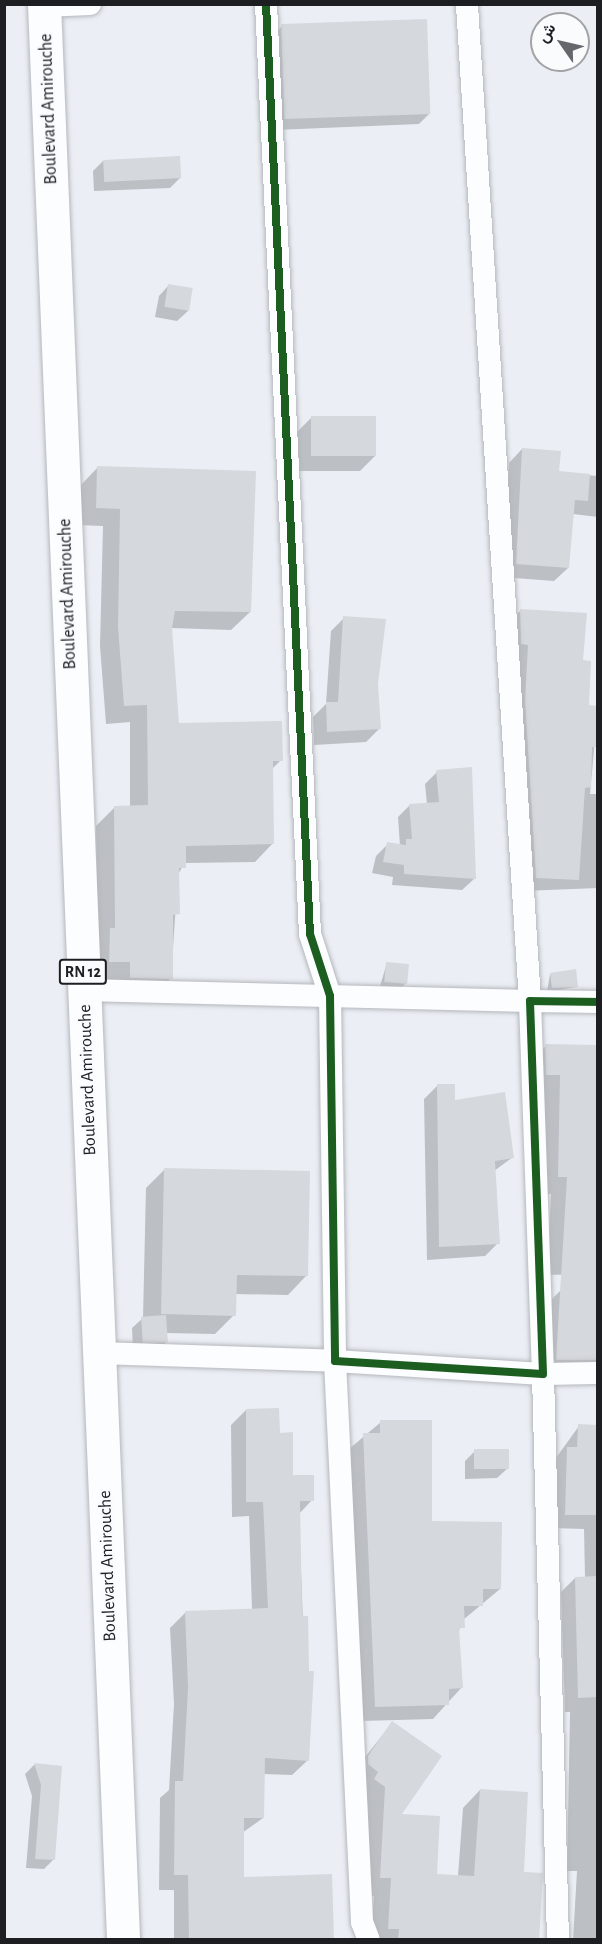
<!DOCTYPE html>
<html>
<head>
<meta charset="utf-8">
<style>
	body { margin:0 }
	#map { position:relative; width:602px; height:1944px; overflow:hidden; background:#ebeff5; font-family:"Alegreya Sans",Vazirmatn,sans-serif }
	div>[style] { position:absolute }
	.shadow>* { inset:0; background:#0003 }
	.building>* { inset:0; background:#d5d8dc; transform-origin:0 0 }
	.roads { filter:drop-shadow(0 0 2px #b5b7bc) drop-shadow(0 0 2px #b5b7bc) }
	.street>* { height:22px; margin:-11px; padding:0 11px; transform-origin:11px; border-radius:11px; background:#fcfdfe }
	.primary>* { height:33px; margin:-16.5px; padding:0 16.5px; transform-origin:16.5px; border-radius:16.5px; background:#fcfdfe }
	.cycleway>* { height:8px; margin:-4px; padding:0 4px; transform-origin:4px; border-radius:4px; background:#1b5e20 }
	span { translate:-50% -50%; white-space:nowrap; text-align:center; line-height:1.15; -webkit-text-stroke:5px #fafbfd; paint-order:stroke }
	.shield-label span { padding:2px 4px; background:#fafbfd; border:2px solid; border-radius:4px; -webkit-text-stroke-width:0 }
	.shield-label { font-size:16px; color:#1c1e22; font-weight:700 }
	.street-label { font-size:18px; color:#1c1e22 }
	.frame { position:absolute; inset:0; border:6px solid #1c1e22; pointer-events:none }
	.north { position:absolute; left:530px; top:12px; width:60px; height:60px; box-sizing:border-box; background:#fafbfd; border:2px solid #a1a3a5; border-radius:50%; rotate:304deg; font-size:16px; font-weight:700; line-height:24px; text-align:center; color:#1c1e22 }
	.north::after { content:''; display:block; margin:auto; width:21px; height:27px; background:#64676c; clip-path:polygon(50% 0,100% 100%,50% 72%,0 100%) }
</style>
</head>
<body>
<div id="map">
	<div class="shadow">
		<div style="clip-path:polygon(281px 27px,430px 113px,419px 124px,275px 130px,271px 38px)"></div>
		<div style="clip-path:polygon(103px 161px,180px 178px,170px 188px,94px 191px,93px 171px)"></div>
		<div style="clip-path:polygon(169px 285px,188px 311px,177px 321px,155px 317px,159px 296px)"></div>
		<div style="clip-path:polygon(312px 417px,375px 456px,360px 471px,297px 471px,297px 432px)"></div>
		<div style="clip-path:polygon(522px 449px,557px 473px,598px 476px,598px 517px,573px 514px,568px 568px,554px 581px,503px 577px,509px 463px)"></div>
		<div style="clip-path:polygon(98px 467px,250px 612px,231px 630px,171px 628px,178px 725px,281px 760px,272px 769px,273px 843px,255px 862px,185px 863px,178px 874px,171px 978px,153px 996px,92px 980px,98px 943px,96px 826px,115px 807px,130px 807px,130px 722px,106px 724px,100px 646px,103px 526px,78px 525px,80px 486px)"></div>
		<div style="clip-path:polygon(598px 581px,598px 616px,596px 616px,597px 582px)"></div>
		<div style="clip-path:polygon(521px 610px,582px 662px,587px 707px,598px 707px,590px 794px,598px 794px,598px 888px,522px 891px,507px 624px)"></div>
		<div style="clip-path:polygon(344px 618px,377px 684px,379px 729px,366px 742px,314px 745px,313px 717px,326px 704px,331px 631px)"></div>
		<div style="clip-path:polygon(437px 772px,474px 879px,462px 890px,392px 885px,393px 877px,372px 873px,376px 856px,388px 844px,400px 846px,398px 817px,410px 805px,427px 804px,425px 784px)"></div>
		<div style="clip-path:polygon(387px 963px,406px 983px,401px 988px,380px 986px)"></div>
		<div style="clip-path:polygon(550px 974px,576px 987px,547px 992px)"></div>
		<div style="clip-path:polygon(546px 1046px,598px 1047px,598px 1259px,583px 1274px,547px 1275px,551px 1194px,541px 1194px,528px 1063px)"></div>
		<div style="clip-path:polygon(437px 1086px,513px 1157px,494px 1171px,498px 1243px,485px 1256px,427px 1260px,424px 1099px)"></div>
		<div style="clip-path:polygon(165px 1169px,306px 1276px,288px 1295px,235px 1294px,234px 1315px,215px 1334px,166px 1333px,167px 1341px,157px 1351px,133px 1351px,132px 1328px,143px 1318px,146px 1188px)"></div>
		<div style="clip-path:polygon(562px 1289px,598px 1291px,598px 1382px,542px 1375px,547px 1304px)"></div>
		<div style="clip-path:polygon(246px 1410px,278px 1434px,292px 1477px,312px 1500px,299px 1514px,308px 1760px,292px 1775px,264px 1774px,263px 1818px,242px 1833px,242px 1879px,332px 1940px,174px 1940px,174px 1890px,159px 1890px,160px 1798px,169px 1790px,174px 1704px,170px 1628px,185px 1613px,252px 1610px,249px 1516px,232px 1517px,231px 1425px)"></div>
		<div style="clip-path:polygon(381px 1422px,431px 1523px,500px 1589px,463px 1620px,458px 1633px,462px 1687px,433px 1719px,361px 1721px,349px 1449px)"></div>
		<div style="clip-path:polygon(579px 1426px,598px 1427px,598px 1940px,573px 1940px,577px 1871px,567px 1871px,570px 1712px,565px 1712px,561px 1592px,575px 1578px,585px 1578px,584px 1529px,551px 1528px,553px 1462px)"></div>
		<div style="clip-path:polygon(475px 1451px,508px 1468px,497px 1478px,465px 1479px,465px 1461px)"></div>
		<div style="clip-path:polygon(392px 1723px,399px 1815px,435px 1875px,458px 1876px,463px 1808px,480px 1790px,522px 1873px,537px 1940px,371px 1940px,374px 1896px,363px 1895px,368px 1805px,357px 1797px,351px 1775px)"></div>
		<div style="clip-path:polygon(34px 1765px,61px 1767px,53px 1860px,44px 1869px,26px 1868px,32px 1796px,25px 1774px)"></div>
	</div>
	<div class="building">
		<div style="left:427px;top:19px;width:95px;height:146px;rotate:88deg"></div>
		<div style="left:180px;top:156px;width:22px;height:77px;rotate:87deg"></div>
		<div style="left:168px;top:284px;width:25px;height:23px;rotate:9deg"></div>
		<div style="left:311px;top:416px;width:65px;height:40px"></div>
		<div style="clip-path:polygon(522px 448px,561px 451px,559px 471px,590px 474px,588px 501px,575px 500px,569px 568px,516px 564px)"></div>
		<div style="clip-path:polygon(97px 466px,256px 471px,251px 612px,175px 611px,172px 628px,179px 723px,282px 721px,283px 761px,273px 761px,274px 844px,186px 846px,186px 868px,179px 868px,180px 914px,173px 915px,173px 979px,130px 978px,130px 962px,109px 962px,110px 928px,115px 928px,114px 806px,148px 805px,147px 705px,124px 706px,118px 627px,120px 509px,96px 508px)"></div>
		<div style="clip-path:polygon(520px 609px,587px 613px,583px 660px,591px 661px,589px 705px,597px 706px,597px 747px,592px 747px,591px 787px,585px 788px,579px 880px,536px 878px,525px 701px,528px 645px,521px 644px)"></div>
		<div style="clip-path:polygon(343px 616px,386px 619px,378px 684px,381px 729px,327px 732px,326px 702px,338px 702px)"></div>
		<div style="clip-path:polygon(472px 767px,476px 879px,404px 874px,404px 865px,383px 862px,387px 842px,406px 845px,406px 839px,412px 839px,409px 804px,439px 802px,436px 770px)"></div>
		<div style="left:386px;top:962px;width:23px;height:20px;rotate:5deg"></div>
		<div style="clip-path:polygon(576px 969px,578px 987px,552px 988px,550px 973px)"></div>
		<div style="clip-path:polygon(545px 1044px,597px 1045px,597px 1360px,556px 1360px,567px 1177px,558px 1177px,560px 1075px,546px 1075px)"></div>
		<div style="clip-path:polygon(437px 1084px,455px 1084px,455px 1100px,505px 1092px,514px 1158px,495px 1161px,500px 1244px,439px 1247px)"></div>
		<div style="clip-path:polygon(164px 1168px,310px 1171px,308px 1276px,237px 1275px,236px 1316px,161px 1314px)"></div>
		<div style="left:166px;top:1315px;width:27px;height:25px;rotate:86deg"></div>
		<div style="clip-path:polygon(279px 1408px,280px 1433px,293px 1432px,293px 1475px,314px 1475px,314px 1501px,300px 1501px,302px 1616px,308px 1616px,309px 1671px,314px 1671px,309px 1761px,265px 1758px,264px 1818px,244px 1818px,244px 1877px,332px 1874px,334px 1940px,189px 1940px,188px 1875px,174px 1875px,175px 1781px,183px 1781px,188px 1688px,185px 1611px,268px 1608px,263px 1502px,246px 1502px,246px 1409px)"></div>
		<div style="clip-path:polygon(380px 1420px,432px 1420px,432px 1521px,502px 1522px,501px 1589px,483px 1589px,483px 1606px,464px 1606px,465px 1628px,459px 1628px,463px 1688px,449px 1689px,449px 1705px,375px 1707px,363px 1433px,380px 1433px)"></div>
		<div style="clip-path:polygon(578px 1424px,597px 1425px,597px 1515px,565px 1515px,567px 1447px,577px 1447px)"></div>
		<div style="left:474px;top:1449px;width:35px;height:20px"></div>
		<div style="clip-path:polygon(597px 1576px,597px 1697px,578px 1698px,575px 1577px)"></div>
		<div style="clip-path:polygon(392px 1721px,442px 1756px,402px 1814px,440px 1816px,437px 1874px,474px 1876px,480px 1789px,528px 1792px,524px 1872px,543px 1873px,539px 1940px,398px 1940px,399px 1929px,388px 1929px,391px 1878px,380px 1878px,385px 1787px,374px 1779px,378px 1772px,368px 1764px,368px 1756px)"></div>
		<div style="clip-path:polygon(34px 1763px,62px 1766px,55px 1860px,35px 1859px,41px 1785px)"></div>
	</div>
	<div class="roads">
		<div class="street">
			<div style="left:266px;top:4px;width:931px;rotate:87.29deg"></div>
			<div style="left:310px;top:934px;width:65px;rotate:72.1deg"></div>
			<div style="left:330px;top:996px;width:365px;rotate:89.2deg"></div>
			<div style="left:335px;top:1361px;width:208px;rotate:3.6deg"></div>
			<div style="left:543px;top:1374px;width:373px;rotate:-92deg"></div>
			<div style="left:530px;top:1001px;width:68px;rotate:0.8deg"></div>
			<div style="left:44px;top:6px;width:46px;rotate:-2.5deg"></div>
			<div style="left:84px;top:990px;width:446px;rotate:1.4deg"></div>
			<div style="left:530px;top:1001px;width:999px;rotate:-93.62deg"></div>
			<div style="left:99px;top:1353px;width:236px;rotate:1.9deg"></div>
			<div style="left:335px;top:1361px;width:562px;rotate:87.24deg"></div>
			<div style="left:362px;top:1922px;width:19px;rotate:69deg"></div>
			<div style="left:558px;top:1940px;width:566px;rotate:-91.52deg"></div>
			<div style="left:543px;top:1374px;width:55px;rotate:-1deg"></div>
		</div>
		<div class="primary">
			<div style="left:44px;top:4px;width:1938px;rotate:87.66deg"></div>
		</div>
	</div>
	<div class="cycleway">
		<div style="left:266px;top:4px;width:931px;rotate:87.29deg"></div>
		<div style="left:310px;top:934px;width:65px;rotate:72.1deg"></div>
		<div style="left:330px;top:996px;width:365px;rotate:89.2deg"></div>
		<div style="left:335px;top:1361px;width:208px;rotate:3.6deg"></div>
		<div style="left:543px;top:1374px;width:373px;rotate:-92deg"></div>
		<div style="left:530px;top:1001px;width:68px;rotate:0.8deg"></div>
	</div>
	<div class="shield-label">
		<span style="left:83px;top:972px">RN 12</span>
	</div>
	<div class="street-label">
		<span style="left:49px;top:109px;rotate:-92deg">Boulevard Amirouche</span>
		<span style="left:68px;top:594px;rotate:-92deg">Boulevard Amirouche</span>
		<span style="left:88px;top:1080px;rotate:-92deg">Boulevard Amirouche</span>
		<span style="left:108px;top:1566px;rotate:-92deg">Boulevard Amirouche</span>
	</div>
	<div class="frame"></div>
	<div class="north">ش</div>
</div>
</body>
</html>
